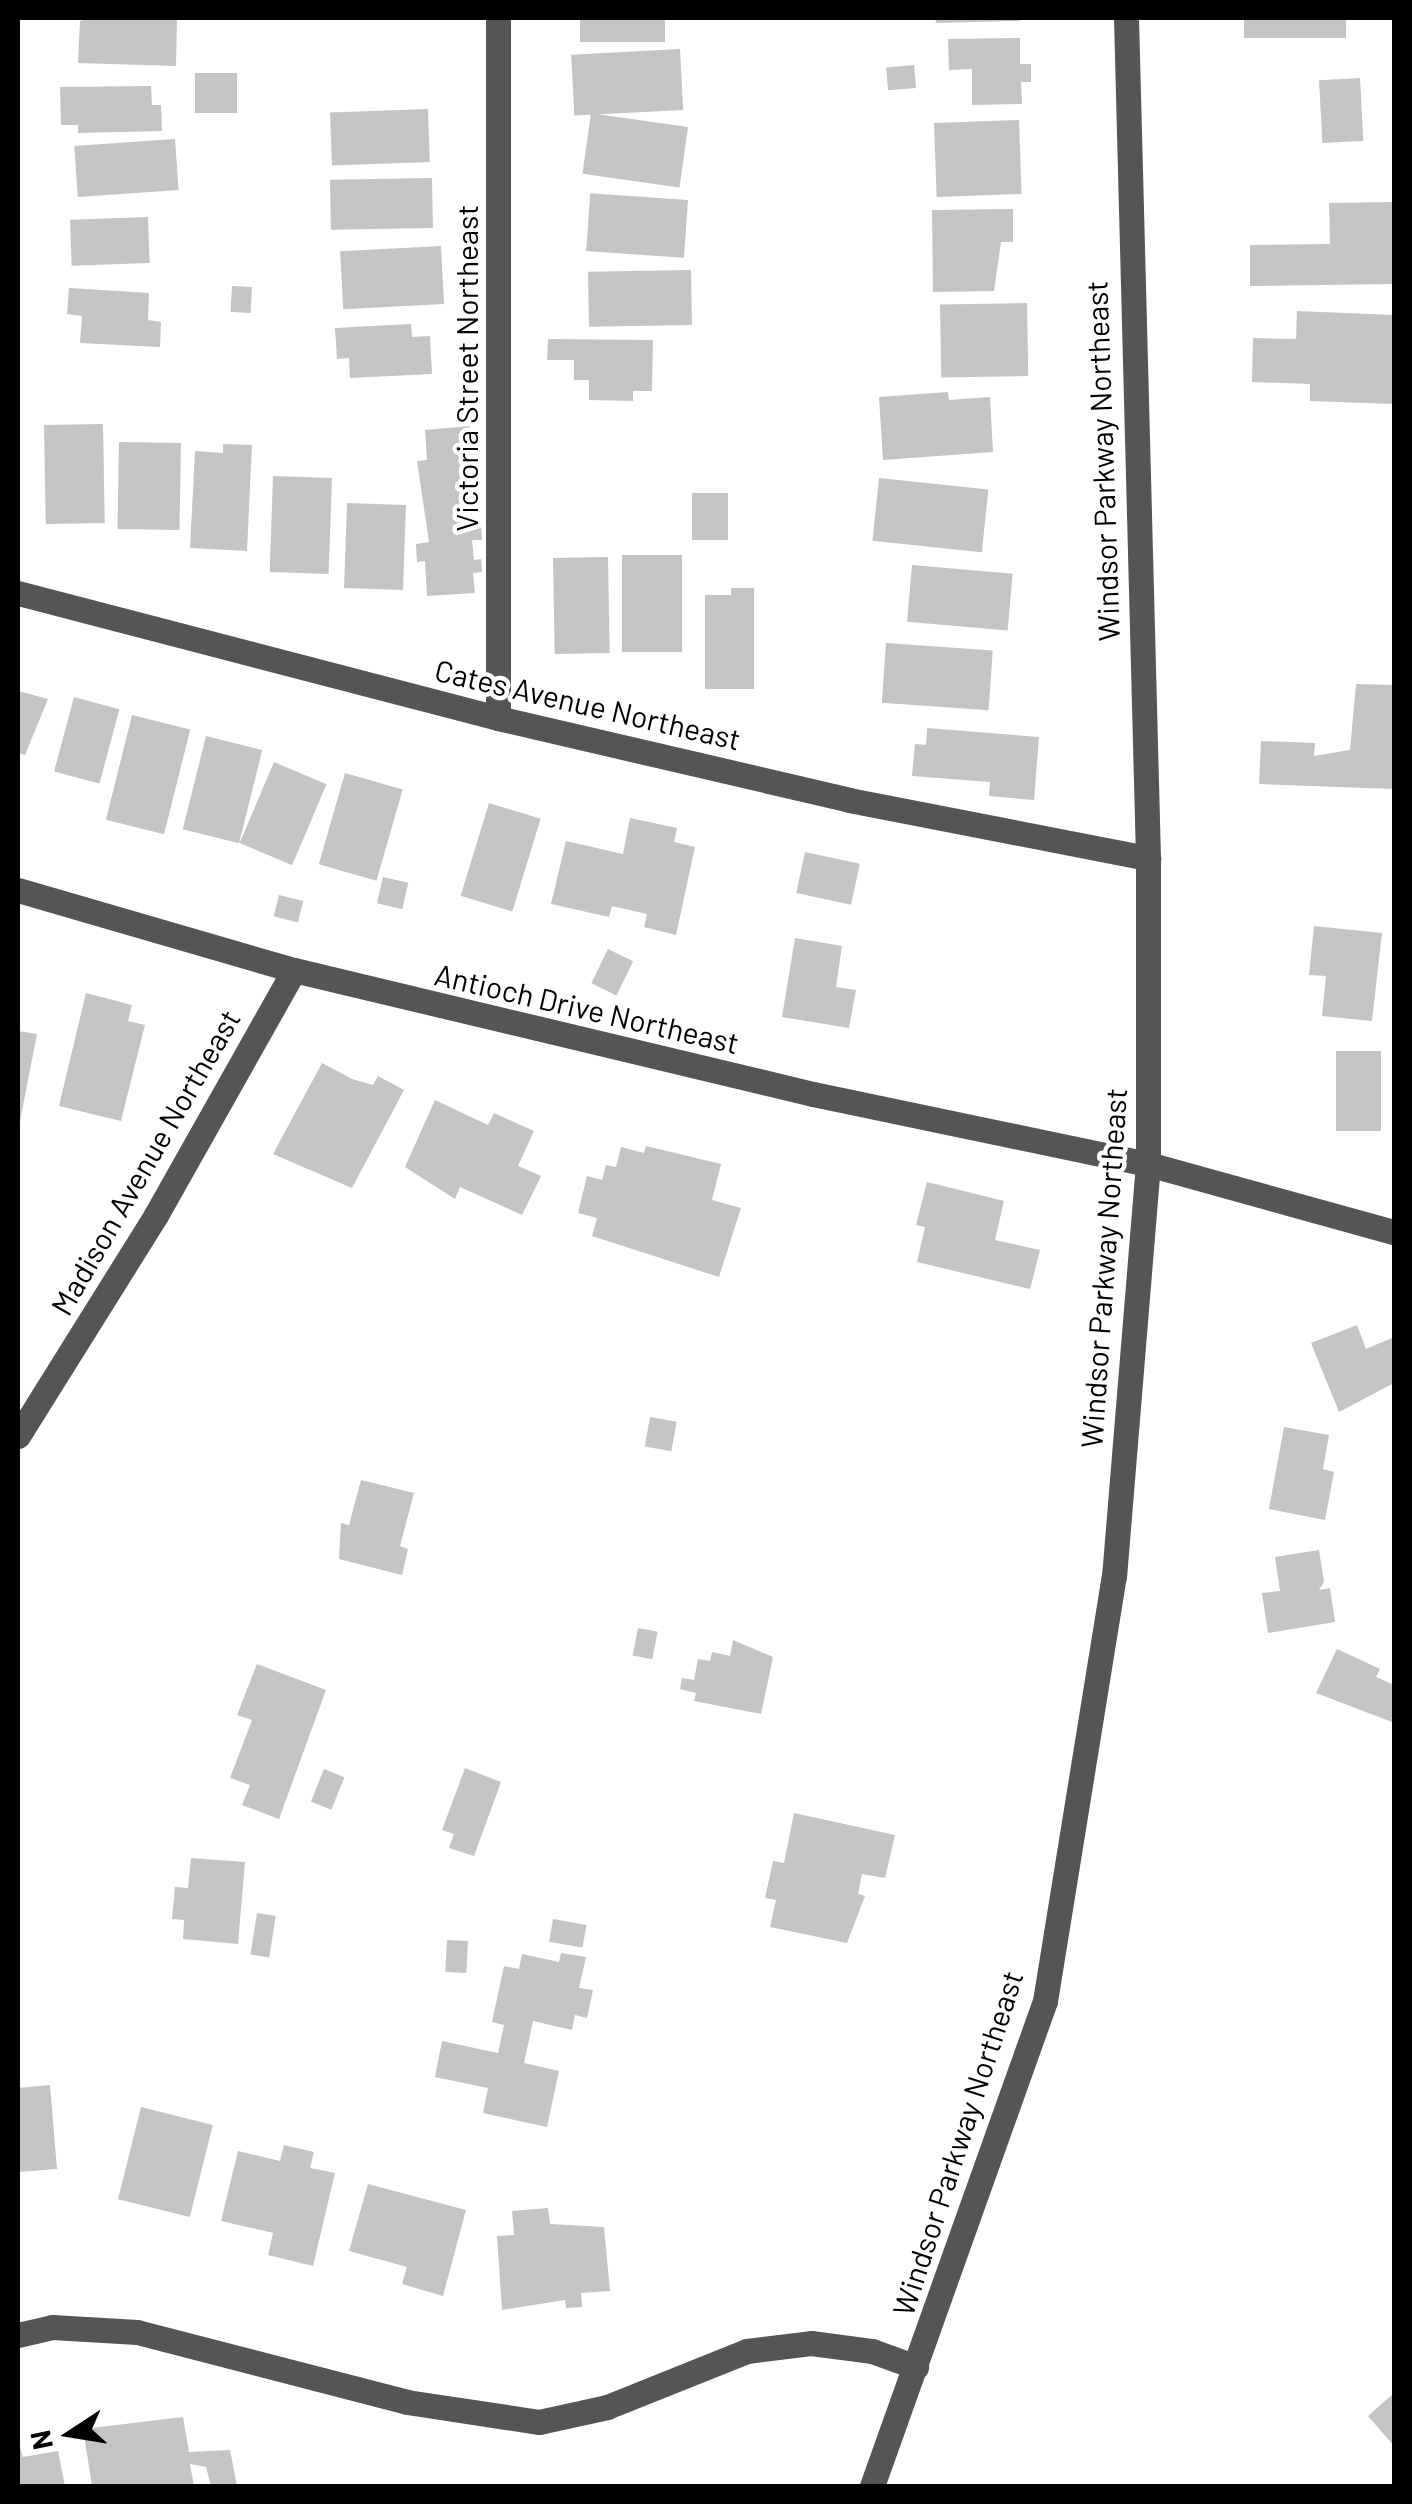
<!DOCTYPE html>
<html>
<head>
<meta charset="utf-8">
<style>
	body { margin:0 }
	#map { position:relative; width:1412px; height:2504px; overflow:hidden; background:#fff; font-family:Barlow,sans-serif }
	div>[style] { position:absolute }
	.building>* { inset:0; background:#c4c4c4; transform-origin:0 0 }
	.minor>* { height:25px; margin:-12.5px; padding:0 12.5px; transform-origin:12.5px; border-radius:12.5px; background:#555 }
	span { translate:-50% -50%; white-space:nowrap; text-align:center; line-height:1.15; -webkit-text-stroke:9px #fff; paint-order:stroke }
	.street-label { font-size:30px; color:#000 }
	.frame { position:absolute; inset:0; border:20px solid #000; pointer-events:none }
	.north { position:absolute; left:20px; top:2384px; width:100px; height:100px; -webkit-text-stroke:8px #fff; paint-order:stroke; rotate:258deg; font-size:28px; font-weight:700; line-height:40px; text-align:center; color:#000 }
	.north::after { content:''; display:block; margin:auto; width:35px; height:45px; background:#000; clip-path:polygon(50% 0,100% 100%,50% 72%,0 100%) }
</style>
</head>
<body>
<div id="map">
	<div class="building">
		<div style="clip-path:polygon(92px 18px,177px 18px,176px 66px,78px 63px,80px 21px)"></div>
		<div style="left:580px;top:18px;width:85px;height:24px"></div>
		<div style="clip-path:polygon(935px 18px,1020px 18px,1020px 21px,936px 23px)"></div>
		<div style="left:1244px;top:18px;width:102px;height:20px"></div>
		<div style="clip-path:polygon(1020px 38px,1020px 64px,1031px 64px,1031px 82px,1021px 82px,1022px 104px,972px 105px,972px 69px,949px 70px,948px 39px)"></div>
		<div style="left:680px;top:49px;width:61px;height:109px;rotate:87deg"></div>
		<div style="left:914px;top:65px;width:23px;height:28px;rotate:85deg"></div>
		<div style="left:195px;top:73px;width:42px;height:40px"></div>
		<div style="left:1360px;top:78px;width:63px;height:41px;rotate:87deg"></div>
		<div style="clip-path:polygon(151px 86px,152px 105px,161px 105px,162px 131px,78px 133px,78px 125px,61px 125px,60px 87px)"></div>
		<div style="left:428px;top:109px;width:53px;height:98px;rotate:88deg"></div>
		<div style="left:1019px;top:120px;width:74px;height:85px;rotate:88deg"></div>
		<div style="left:688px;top:127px;width:61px;height:98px;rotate:98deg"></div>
		<div style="left:175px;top:139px;width:51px;height:101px;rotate:86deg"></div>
		<div style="left:432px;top:178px;width:50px;height:102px;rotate:89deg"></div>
		<div style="left:688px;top:200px;width:58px;height:98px;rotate:94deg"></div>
		<div style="clip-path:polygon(1394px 202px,1394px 284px,1250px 286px,1250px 245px,1330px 244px,1329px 203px)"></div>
		<div style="clip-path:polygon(1013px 209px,1013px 242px,1001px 242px,994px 291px,933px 292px,932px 210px)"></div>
		<div style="left:148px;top:217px;width:46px;height:78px;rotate:88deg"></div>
		<div style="left:441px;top:246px;width:58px;height:101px;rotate:87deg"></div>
		<div style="left:691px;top:270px;width:55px;height:103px;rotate:89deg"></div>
		<div style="left:232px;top:286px;width:20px;height:26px;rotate:3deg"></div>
		<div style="clip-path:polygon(69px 288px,149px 293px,148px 320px,161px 322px,160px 347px,80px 343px,82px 316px,67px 314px)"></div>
		<div style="left:1027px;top:303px;width:73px;height:87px;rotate:89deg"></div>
		<div style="clip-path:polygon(1297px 311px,1394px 315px,1394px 404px,1310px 401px,1310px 384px,1252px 382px,1253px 338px,1296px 339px)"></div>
		<div style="clip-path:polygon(411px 324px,412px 337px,430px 336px,432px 374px,350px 378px,349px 358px,337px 359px,335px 328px)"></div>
		<div style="clip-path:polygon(548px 339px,653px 340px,652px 391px,633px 391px,633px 401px,589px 400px,589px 380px,574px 380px,574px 360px,547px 360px)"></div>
		<div style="clip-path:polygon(948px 392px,949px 400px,990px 397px,993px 452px,883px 460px,879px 397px)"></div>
		<div style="left:103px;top:424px;width:99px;height:59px;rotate:89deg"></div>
		<div style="clip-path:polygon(470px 426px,478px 461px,471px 461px,478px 495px,471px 496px,472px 526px,481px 525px,482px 540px,472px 540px,474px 560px,481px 559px,482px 572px,473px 573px,475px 593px,427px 596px,425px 561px,417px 562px,416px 544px,429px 542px,417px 461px,427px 460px,425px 430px)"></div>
		<div style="left:119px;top:442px;width:62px;height:87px;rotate:1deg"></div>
		<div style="clip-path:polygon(223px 444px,252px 445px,247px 551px,190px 548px,195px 451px,223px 453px)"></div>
		<div style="left:273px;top:476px;width:59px;height:96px;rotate:2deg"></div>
		<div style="left:879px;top:478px;width:110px;height:63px;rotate:6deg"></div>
		<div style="left:692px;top:493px;width:36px;height:47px"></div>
		<div style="left:347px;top:503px;width:59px;height:85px;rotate:2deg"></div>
		<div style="left:682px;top:555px;width:97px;height:60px;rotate:90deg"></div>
		<div style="left:608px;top:557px;width:96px;height:55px;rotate:89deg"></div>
		<div style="left:912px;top:565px;width:101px;height:57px;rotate:5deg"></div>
		<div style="clip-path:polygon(731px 588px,754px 588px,754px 689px,705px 689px,705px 595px,731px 595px)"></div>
		<div style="left:886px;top:643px;width:107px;height:60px;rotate:4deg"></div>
		<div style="clip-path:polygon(1356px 684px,1394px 685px,1394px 789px,1259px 784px,1261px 741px,1315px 743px,1314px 756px,1350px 750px)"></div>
		<div style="clip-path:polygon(18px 691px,48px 699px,25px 755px,18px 753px)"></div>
		<div style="left:74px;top:697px;width:47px;height:77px;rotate:15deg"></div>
		<div style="left:132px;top:715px;width:60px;height:108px;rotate:14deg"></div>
		<div style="clip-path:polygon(927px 728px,1039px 737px,1034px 800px,989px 796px,990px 782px,912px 776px,915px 744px,926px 745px)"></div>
		<div style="left:206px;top:736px;width:58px;height:96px;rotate:14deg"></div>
		<div style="left:274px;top:762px;width:57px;height:88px;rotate:23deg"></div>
		<div style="left:345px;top:773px;width:60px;height:95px;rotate:16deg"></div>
		<div style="left:489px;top:803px;width:54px;height:97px;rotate:17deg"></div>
		<div style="clip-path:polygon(630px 818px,677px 828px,674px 842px,695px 847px,676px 935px,644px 927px,647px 914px,612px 906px,609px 917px,551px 904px,566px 841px,623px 854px)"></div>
		<div style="left:805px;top:852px;width:56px;height:42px;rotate:12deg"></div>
		<div style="left:383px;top:877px;width:26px;height:27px;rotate:13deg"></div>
		<div style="left:279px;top:895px;width:25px;height:22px;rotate:14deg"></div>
		<div style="clip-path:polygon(1314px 926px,1382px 933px,1372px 1021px,1322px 1016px,1326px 976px,1309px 975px)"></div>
		<div style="clip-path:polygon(795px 938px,842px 946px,836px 987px,856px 990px,849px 1028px,782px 1017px)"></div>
		<div style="left:608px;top:949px;width:28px;height:38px;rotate:26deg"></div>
		<div style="clip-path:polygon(86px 993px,132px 1005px,128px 1021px,145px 1025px,121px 1121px,59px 1106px)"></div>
		<div style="clip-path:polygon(18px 1031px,37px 1034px,19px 1126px,18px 1125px)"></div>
		<div style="left:1336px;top:1051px;width:45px;height:80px"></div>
		<div style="clip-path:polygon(322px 1063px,352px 1079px,373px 1085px,378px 1076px,404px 1090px,352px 1188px,273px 1154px)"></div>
		<div style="clip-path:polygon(435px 1100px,488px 1125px,494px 1113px,534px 1131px,518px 1166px,541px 1176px,522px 1215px,460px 1187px,455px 1199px,405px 1167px)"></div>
		<div style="clip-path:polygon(646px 1146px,721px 1164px,712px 1200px,741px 1208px,719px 1277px,592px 1236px,597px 1218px,578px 1213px,587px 1176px,602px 1180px,606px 1165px,616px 1167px,621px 1147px,644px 1153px)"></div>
		<div style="clip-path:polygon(927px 1182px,1004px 1201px,995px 1240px,1040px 1250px,1030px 1289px,917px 1262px,925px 1227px,916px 1225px)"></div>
		<div style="clip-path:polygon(1357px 1325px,1366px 1349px,1394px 1337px,1394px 1383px,1339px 1412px,1311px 1343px)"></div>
		<div style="left:650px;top:1417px;width:27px;height:30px;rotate:10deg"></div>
		<div style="clip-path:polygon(1284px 1427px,1329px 1435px,1323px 1469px,1334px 1472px,1325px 1520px,1269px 1509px)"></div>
		<div style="clip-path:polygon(361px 1480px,414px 1493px,400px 1546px,408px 1549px,402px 1575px,339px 1559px,341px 1523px,349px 1525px)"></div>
		<div style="clip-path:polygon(1319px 1550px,1324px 1582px,1319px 1590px,1330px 1588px,1335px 1622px,1268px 1633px,1262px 1593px,1280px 1591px,1275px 1557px)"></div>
		<div style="left:638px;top:1628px;width:20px;height:28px;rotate:11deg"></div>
		<div style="clip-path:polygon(733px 1640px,773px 1657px,761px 1714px,694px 1701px,696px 1693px,680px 1689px,682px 1678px,694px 1680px,698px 1659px,710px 1661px,712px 1652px,730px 1656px)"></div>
		<div style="clip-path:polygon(1337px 1649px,1380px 1669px,1376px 1677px,1394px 1685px,1392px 1722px,1316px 1693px)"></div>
		<div style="clip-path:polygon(257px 1664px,326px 1690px,279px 1819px,242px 1805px,250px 1785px,230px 1778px,252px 1720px,237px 1715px)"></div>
		<div style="clip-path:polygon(465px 1768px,501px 1782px,474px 1856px,449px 1848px,454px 1834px,442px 1830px)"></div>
		<div style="left:324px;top:1769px;width:22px;height:35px;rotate:22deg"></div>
		<div style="clip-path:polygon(794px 1813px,895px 1835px,885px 1878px,862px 1874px,858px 1894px,865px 1896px,847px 1943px,770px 1927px,776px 1900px,765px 1898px,773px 1861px,784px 1863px)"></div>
		<div style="clip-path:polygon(191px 1858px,245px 1862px,238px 1944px,183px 1939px,184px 1920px,172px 1919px,175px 1887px,188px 1888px)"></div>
		<div style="left:257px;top:1913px;width:19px;height:42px;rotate:9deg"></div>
		<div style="left:553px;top:1919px;width:34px;height:23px;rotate:10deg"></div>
		<div style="left:447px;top:1940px;width:21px;height:32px;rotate:3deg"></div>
		<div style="clip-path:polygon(561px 1953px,586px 1957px,579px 1988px,593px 1990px,587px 2018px,575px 2015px,572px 2030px,533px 2021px,524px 2063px,559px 2071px,547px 2127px,483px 2113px,488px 2088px,435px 2077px,442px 2041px,498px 2053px,504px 2025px,492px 2022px,504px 1966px,519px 1969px,522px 1954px,559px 1962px)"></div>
		<div style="clip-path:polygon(50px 2085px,57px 2169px,18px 2172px,18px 2088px)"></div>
		<div style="left:141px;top:2107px;width:74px;height:95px;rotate:14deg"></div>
		<div style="clip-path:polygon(284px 2145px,314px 2152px,310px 2168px,335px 2173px,313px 2266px,268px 2255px,273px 2233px,221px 2221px,238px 2151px,280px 2161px)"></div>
		<div style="clip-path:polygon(368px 2184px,466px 2210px,443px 2296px,402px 2284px,407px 2267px,349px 2251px)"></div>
		<div style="clip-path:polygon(548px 2208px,550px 2224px,604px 2227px,610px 2291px,581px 2293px,582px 2307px,566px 2308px,565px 2300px,502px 2310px,497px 2236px,514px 2235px,512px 2211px)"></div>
		<div style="clip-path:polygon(1394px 2393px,1394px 2446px,1368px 2416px)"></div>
		<div style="clip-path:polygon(183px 2417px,189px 2452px,230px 2450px,237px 2486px,211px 2486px,206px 2467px,190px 2464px,194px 2486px,92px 2486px,83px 2429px)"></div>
		<div style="clip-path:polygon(18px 2441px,23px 2457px,58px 2451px,65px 2486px,18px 2486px)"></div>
	</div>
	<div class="minor">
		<div style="left:18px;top:593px;width:496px;rotate:14.6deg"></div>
		<div style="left:498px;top:718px;width:360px;rotate:13.1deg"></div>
		<div style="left:849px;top:800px;width:305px;rotate:11deg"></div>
		<div style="left:498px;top:718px;width:700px;rotate:-90deg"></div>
		<div style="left:18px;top:890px;width:287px;rotate:16.2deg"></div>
		<div style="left:294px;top:970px;width:534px;rotate:13.44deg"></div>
		<div style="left:813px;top:1094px;width:342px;rotate:11.8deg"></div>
		<div style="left:1148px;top:1164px;width:255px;rotate:15.5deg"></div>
		<div style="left:18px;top:1436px;width:261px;rotate:-58deg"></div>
		<div style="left:156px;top:1215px;width:281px;rotate:-60.6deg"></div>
		<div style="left:18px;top:2335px;width:35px;rotate:-13deg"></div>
		<div style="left:52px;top:2327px;width:85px;rotate:3.4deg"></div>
		<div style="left:137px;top:2332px;width:279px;rotate:14.5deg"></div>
		<div style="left:407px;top:2402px;width:134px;rotate:8.6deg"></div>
		<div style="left:539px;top:2422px;width:70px;rotate:-12.4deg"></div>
		<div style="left:607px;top:2407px;width:151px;rotate:-21.8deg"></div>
		<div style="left:747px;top:2351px;width:64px;rotate:-7.1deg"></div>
		<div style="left:811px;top:2343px;width:62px;rotate:7.5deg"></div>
		<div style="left:872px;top:2351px;width:47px;rotate:20deg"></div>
		<div style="left:872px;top:2486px;width:515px;rotate:-70.37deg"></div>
		<div style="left:1045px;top:2001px;width:430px;rotate:-80.8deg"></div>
		<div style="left:1114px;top:1577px;width:414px;rotate:-85.3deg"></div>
		<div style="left:1148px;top:1164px;width:306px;rotate:-90deg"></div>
		<div style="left:1148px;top:858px;width:840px;rotate:-91.5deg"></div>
	</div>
	<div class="street-label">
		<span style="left:466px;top:368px;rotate:-90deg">Victoria Street Northeast</span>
		<span style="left:1102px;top:461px;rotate:-92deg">Windsor Parkway Northeast</span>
		<span style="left:588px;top:704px;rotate:13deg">Cates Avenue Northeast</span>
		<span style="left:587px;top:1008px;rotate:13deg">Antioch Drive Northeast</span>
		<span style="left:145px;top:1162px;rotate:-60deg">Madison Avenue Northeast</span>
		<span style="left:1103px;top:1268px;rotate:-86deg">Windsor Parkway Northeast</span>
		<span style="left:957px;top:2143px;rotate:-72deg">Windsor Parkway Northeast</span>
	</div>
	<div class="frame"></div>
	<div class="north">N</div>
</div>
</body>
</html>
